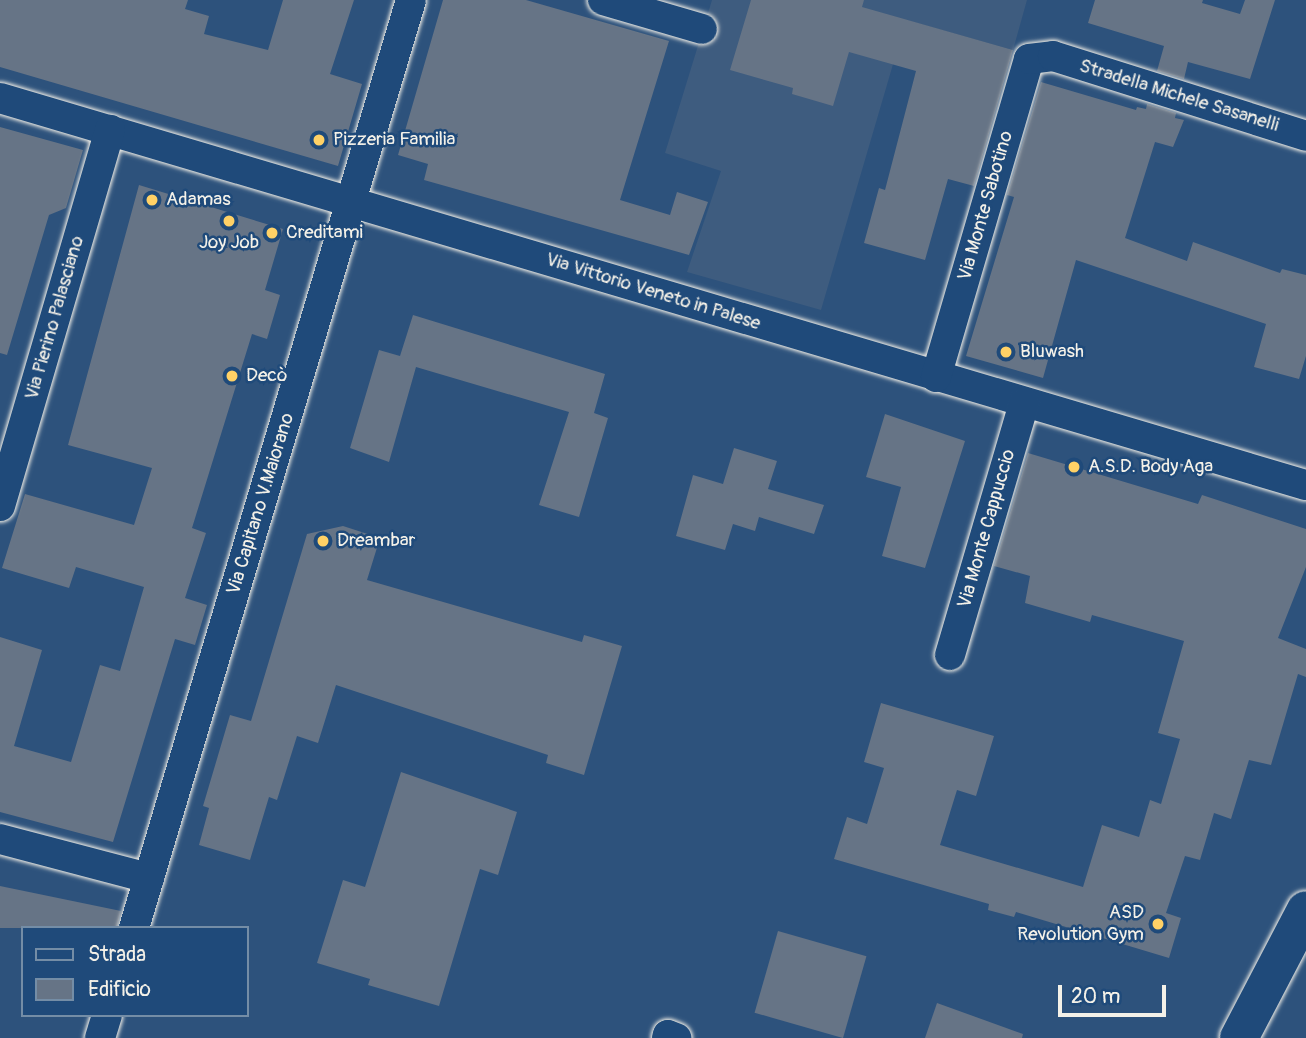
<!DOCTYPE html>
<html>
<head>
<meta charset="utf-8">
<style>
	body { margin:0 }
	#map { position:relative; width:1306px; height:1038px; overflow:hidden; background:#2d527c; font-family:Pangolin,sans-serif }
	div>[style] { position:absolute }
	.built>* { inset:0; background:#3e5c7f }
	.building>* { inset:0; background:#667486; transform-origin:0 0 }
	.roads { filter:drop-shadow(0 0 2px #f4f1e8) drop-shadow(0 0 2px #f4f1e8) }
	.street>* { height:30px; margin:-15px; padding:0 15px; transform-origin:15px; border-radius:15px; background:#1f4a7a }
	.secondary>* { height:38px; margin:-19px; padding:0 19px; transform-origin:19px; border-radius:19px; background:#1f4a7a }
	.dots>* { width:19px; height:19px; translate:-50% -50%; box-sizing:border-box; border:4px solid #1f4a7a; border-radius:50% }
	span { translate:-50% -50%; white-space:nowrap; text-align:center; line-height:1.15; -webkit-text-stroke:5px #1f4a7a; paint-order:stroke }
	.street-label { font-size:19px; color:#f4f1e8 }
	.poi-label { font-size:19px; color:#f4f1e8 }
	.left { translate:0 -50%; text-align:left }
	.right { translate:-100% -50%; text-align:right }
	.legend { position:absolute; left:21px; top:926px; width:228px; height:91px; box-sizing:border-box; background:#1f4a7a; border:2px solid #748da6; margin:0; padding:9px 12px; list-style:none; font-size:21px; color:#f4f1e8 }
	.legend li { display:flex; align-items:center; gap:14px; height:35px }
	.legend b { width:35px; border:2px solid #748da6 }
	.scale { position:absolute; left:1058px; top:985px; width:108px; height:32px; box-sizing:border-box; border:4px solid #f4f1e8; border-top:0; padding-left:9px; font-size:21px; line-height:24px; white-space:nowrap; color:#f4f1e8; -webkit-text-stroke:5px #1f4a7a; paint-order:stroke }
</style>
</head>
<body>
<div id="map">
	<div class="built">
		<div style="clip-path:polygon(712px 0,1027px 0,1013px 50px,906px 20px,821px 310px,687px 272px,721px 171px,665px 153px)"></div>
	</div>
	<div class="building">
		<div style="clip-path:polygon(0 0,188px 0,185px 9px,209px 16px,204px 34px,268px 50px,283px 0,354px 0,330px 74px,362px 84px,338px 166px,0 67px)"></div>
		<div style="clip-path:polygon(443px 0,526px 0,669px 41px,620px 200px,670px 215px,677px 192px,708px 202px,689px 255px,424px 180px,428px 164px,398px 155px)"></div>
		<div style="clip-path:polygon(751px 0,864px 0,862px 7px,1013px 50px,974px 186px,948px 179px,925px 260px,864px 243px,879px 188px,885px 190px,916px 71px,849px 52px,833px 106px,792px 94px,793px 88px,730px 70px)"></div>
		<div style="clip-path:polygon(1095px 0,1203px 0,1202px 3px,1240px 14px,1245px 0,1275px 0,1250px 79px,1188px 62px,1184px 79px,1157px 71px,1164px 46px,1088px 23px)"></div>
		<div style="clip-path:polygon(1041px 82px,1136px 110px,1137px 107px,1146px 109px,1147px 104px,1176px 113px,1175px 118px,1184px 120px,1173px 147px,1155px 142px,1125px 238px,1187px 261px,1193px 242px,1280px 273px,1282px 269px,1306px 275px,1306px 356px,1299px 379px,1254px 367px,1266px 324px,1076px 260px,1043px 378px,966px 356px,1014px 197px,1007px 195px)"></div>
		<div style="clip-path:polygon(0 127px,83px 150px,66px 208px,49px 215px,7px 355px,0 353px)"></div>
		<div style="clip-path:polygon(139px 185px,283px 229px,265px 290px,280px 295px,267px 339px,252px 334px,192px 528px,206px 533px,185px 598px,207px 605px,195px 645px,175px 639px,113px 842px,0 812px,0 637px,42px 650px,14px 746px,71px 762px,100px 665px,120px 671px,144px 587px,76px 567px,69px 588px,2px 568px,25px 494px,134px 525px,152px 468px,68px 445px)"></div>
		<div style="clip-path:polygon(413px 315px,605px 374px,594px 413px,608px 418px,579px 517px,539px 505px,569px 412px,416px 367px,389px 462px,350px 448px,379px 350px,400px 356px)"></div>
		<div style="clip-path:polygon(885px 414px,965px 441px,925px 568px,882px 556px,901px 487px,866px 477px)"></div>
		<div style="clip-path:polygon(734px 448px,777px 461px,768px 489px,824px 505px,814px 534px,759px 517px,755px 531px,733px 524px,725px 550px,676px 536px,693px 475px,723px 484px)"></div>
		<div style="clip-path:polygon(1028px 453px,1198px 504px,1202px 495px,1306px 529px,1306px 567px,1278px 638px,1306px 649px,1306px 677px,1298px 674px,1271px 765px,1249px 760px,1231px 819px,1214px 813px,1200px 860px,1185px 856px,1166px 913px,1181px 918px,1169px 958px,1016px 912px,1014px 917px,988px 910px,989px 904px,834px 859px,847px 817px,867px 824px,884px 768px,864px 762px,881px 703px,994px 736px,976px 796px,957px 790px,940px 845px,1083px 887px,1102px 825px,1139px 837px,1150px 800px,1161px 804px,1180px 739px,1158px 733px,1184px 641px,1092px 615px,1090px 622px,1025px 603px,1030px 576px,994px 566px)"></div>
		<div style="clip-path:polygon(343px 526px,380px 538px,367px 580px,582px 642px,584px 635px,622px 646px,584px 775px,546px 763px,548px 755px,336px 685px,318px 743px,297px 736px,277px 800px,269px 797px,250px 860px,199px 845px,209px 808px,203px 806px,230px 715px,251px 721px,307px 534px)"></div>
		<div style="clip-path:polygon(401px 772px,517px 812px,498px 875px,480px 869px,439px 1006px,368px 985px,370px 979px,317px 963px,343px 880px,365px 887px)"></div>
		<div style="clip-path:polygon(0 886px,121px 911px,117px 928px,0 928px)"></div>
		<div style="left:778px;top:931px;width:92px;height:85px;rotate:16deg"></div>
		<div style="clip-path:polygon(937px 1003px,1023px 1034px,1022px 1038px,925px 1038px)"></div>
	</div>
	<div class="roads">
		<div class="street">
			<div style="left:603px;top:0;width:103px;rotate:16.3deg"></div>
			<div style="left:0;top:98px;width:1362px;rotate:16.51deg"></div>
			<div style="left:936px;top:377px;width:331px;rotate:-73.7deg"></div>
			<div style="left:1029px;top:59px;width:24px;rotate:-7deg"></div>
			<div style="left:1053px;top:56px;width:265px;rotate:17.5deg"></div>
			<div style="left:0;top:506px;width:392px;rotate:-73.7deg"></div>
			<div style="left:950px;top:655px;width:263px;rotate:-73.6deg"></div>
			<div style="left:0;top:839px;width:154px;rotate:14.7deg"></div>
			<div style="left:134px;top:928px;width:968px;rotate:-73.38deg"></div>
			<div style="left:100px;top:1038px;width:24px;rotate:-73deg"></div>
			<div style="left:667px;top:1038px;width:3px;rotate:-72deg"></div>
			<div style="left:668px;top:1035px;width:9px;rotate:21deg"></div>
		</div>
		<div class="secondary">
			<div style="left:1239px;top:1038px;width:144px;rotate:-62.4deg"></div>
		</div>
	</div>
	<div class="dots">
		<div style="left:319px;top:140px;background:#ffd166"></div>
		<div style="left:152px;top:200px;background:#ffd166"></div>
		<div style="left:229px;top:221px;background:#ffd166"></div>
		<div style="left:272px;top:233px;background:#ffd166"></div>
		<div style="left:1006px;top:352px;background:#ffd166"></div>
		<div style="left:232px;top:376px;background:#ffd166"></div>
		<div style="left:1074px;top:467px;background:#ffd166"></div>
		<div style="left:323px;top:541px;background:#ffd166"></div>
		<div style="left:1158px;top:924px;background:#ffd166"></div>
	</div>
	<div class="street-label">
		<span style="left:1179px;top:96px;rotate:17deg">Stradella Michele Sasanelli</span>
		<span style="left:986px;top:206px;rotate:-74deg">Via Monte Sabotino</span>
		<span style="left:653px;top:292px;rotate:17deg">Via Vittorio Veneto in Palese</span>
		<span style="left:55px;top:318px;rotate:-74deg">Via Pierino Palasciano</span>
		<span style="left:261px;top:504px;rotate:-73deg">Via Capitano V.Maiorano</span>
		<span style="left:987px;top:529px;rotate:-74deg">Via Monte Cappuccio</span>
	</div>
	<div class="poi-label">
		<span class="left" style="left:333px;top:140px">Pizzeria Familia</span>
		<span class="left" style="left:166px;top:200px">Adamas</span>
		<span class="left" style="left:286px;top:233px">Creditami</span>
		<span style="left:229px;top:243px">Joy Job</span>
		<span class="left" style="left:1020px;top:352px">Bluwash</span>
		<span class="left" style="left:246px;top:376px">Decò</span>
		<span class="left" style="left:1088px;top:467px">A.S.D. Body Aga</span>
		<span class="left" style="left:337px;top:541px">Dreambar</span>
		<span class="right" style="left:1144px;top:924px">ASD<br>Revolution Gym</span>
	</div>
	<ul class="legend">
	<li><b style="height:9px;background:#1f4a7a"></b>Strada</li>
	<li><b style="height:19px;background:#667486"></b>Edificio</li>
	</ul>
	<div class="scale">20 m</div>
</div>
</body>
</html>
